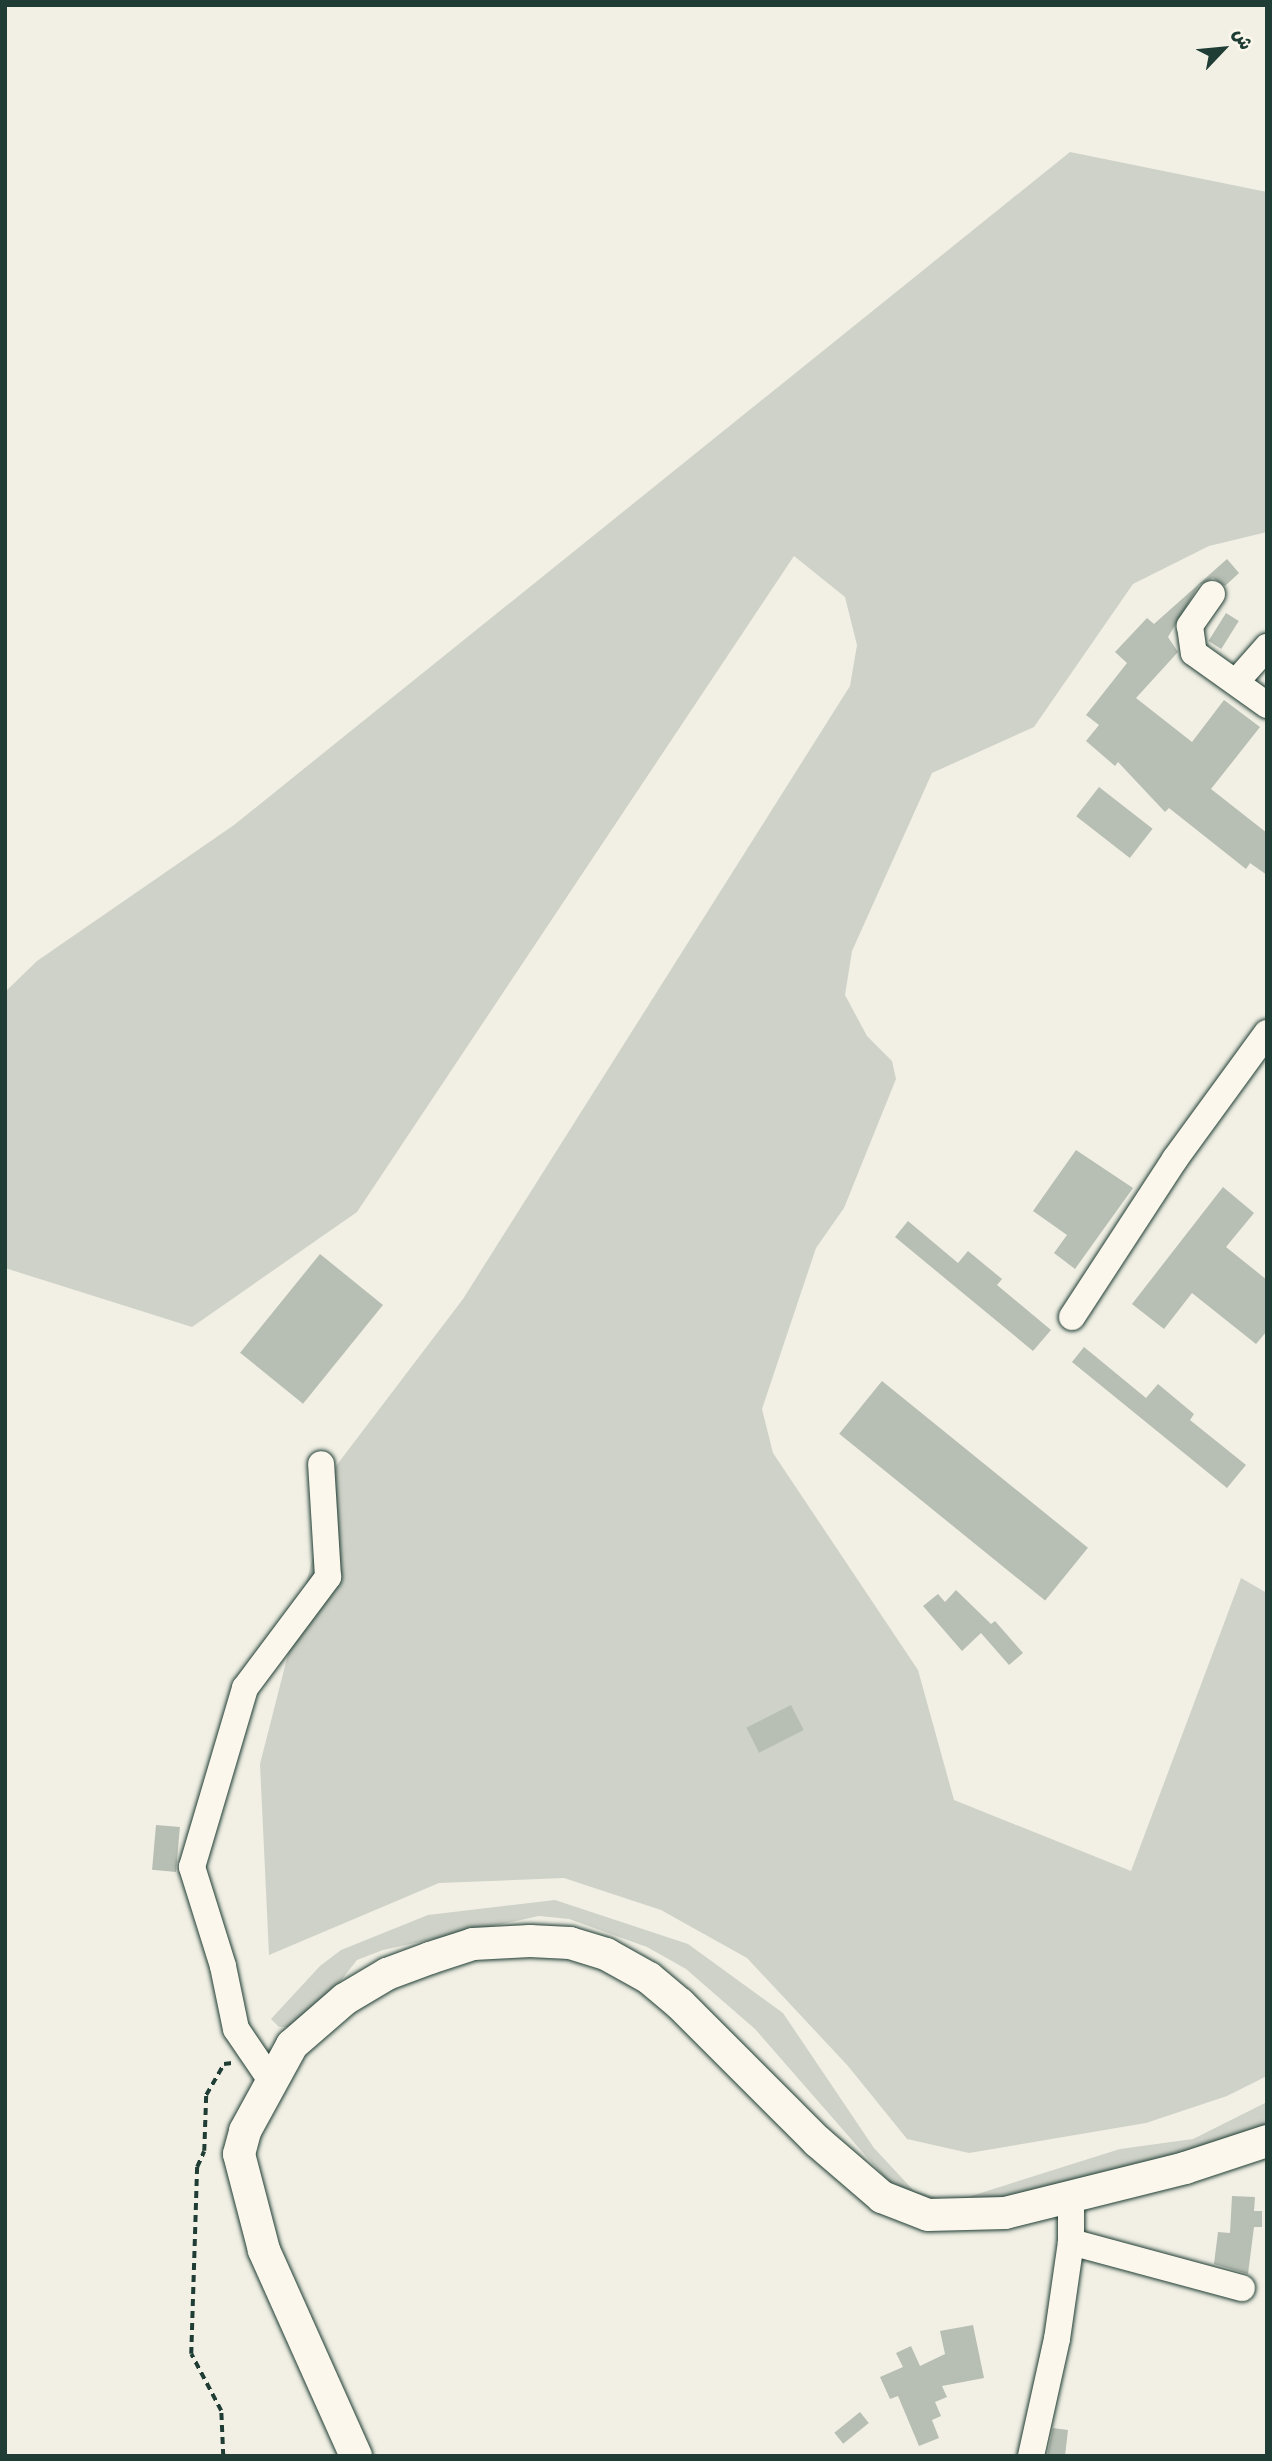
<!DOCTYPE html>
<html>
<head>
<meta charset="utf-8">
<style>
	body { margin:0 }
	#map { position:relative; width:1272px; height:2461px; overflow:hidden; background:#f2f0e5; font-family:"Balsamiq Sans","Playpen Sans Arabic",sans-serif }
	div>[style] { position:absolute }
	.green>* { inset:0; background:#cfd2c8 }
	.building>* { inset:0; background:#b7beb3; transform-origin:0 0 }
	.path>* { height:3.5px; margin-top:-1.75px; transform-origin:0; background:repeating-linear-gradient(90deg,#1f3d34 0 7px,transparent 0 12px) }
	.roads { filter:drop-shadow(0 0 2px #1f3d34) drop-shadow(0 0 2px #1f3d34) }
	.minor>* { height:26px; margin:-13px; padding:0 13px; transform-origin:13px; border-radius:13px; background:#fbf7ec }
	.major>* { height:32px; margin:-16px; padding:0 16px; transform-origin:16px; border-radius:16px; background:#fbf7ec }
	span { translate:-50% -50%; white-space:nowrap; text-align:center; line-height:1.15; -webkit-text-stroke:7px #fbf7ec; paint-order:stroke }
	.frame { position:absolute; inset:0; border:7px solid #1f3d34; pointer-events:none }
	.north { position:absolute; left:1188px; top:14px; width:70px; height:70px; -webkit-text-stroke:5px #fbf7ec; paint-order:stroke; rotate:64deg; font-size:19px; font-weight:700; line-height:28px; text-align:center; color:#1f3d34 }
	.north::after { content:''; display:block; margin:auto; width:24px; height:32px; background:#1f3d34; clip-path:polygon(50% 0,100% 100%,50% 72%,0 100%) }
</style>
</head>
<body>
<div id="map">
	<div class="green">
		<div style="clip-path:polygon(1070px 152px,1267px 192px,1267px 532px,1209px 546px,1133px 584px,1034px 727px,932px 773px,852px 951px,845px 995px,867px 1036px,892px 1061px,896px 1079px,844px 1208px,816px 1248px,762px 1409px,773px 1453px,918px 1670px,954px 1800px,1131px 1871px,1241px 1578px,1267px 1593px,1267px 2076px,1227px 2096px,1146px 2123px,969px 2153px,907px 2139px,848px 2066px,747px 1958px,661px 1910px,564px 1878px,439px 1883px,269px 1955px,260px 1764px,336px 1466px,463px 1299px,850px 686px,857px 645px,845px 597px,794px 556px,357px 1212px,192px 1327px,5px 1268px,5px 992px,37px 961px,234px 825px)"></div>
		<div style="clip-path:polygon(555px 1900px,688px 1944px,783px 2013px,874px 2148px,914px 2191px,943px 2199px,968px 2197px,1120px 2149px,1193px 2139px,1267px 2102px,1267px 2128px,1051px 2190px,943px 2208px,892px 2186px,755px 2029px,686px 1969px,647px 1947px,569px 1919px,539px 1916px,383px 1950px,357px 1960px,328px 1997px,293px 2027px,279px 2027px,271px 2019px,320px 1966px,341px 1950px,428px 1915px)"></div>
	</div>
	<div class="building">
		<div style="clip-path:polygon(1227px 559px,1239px 573px,1225px 586px,1213px 578px,1199px 585px,1168px 637px,1178px 652px,1136px 698px,1192px 742px,1224px 700px,1260px 727px,1211px 789px,1267px 833px,1267px 875px,1250px 863px,1246px 869px,1169px 808px,1165px 812px,1118px 762px,1115px 766px,1086px 741px,1099px 725px,1086px 715px,1127px 663px,1115px 652px,1147px 618px,1154px 624px)"></div>
		<div style="left:1226px;top:613px;width:15px;height:33px;rotate:32deg"></div>
		<div style="left:1099px;top:787px;width:68px;height:37px;rotate:38deg"></div>
		<div style="clip-path:polygon(1076px 1150px,1133px 1188px,1075px 1269px,1054px 1253px,1067px 1235px,1033px 1211px)"></div>
		<div style="clip-path:polygon(1223px 1187px,1254px 1213px,1226px 1247px,1267px 1280px,1267px 1331px,1256px 1344px,1192px 1293px,1164px 1329px,1132px 1304px)"></div>
		<div style="clip-path:polygon(908px 1221px,958px 1263px,968px 1251px,1002px 1279px,997px 1285px,1051px 1330px,1033px 1351px,895px 1237px)"></div>
		<div style="left:320px;top:1254px;width:81px;height:127px;rotate:39deg"></div>
		<div style="clip-path:polygon(1084px 1347px,1146px 1398px,1158px 1384px,1194px 1414px,1190px 1420px,1246px 1465px,1227px 1488px,1072px 1362px)"></div>
		<div style="left:882px;top:1381px;width:265px;height:68px;rotate:39deg"></div>
		<div style="clip-path:polygon(956px 1590px,991px 1624px,995px 1621px,1023px 1653px,1009px 1665px,981px 1633px,962px 1651px,923px 1606px,938px 1594px,945px 1602px)"></div>
		<div style="left:791px;top:1705px;width:28px;height:50px;rotate:63deg"></div>
		<div style="left:156px;top:1825px;width:24px;height:45px;rotate:5deg"></div>
		<div style="clip-path:polygon(1232px 2196px,1255px 2197px,1254px 2211px,1262px 2211px,1262px 2227px,1254px 2227px,1248px 2274px,1214px 2264px,1218px 2232px,1230px 2233px)"></div>
		<div style="clip-path:polygon(973px 2325px,984px 2378px,942px 2386px,947px 2397px,935px 2402px,941px 2416px,932px 2420px,939px 2438px,919px 2446px,898px 2396px,890px 2399px,880px 2377px,903px 2367px,896px 2353px,911px 2346px,920px 2366px,945px 2354px,940px 2331px)"></div>
		<div style="left:860px;top:2412px;width:14px;height:33px;rotate:51deg"></div>
		<div style="clip-path:polygon(1053px 2428px,1068px 2430px,1065px 2456px,1047px 2456px)"></div>
	</div>
	<div class="path">
		<div style="left:223px;top:2456px;width:45px;rotate:-92.5deg"></div>
		<div style="left:221px;top:2411px;width:64px;rotate:-117.8deg"></div>
		<div style="left:191px;top:2354px;width:187px;rotate:-88.2deg"></div>
		<div style="left:197px;top:2167px;width:17px;rotate:-66deg"></div>
		<div style="left:204px;top:2151px;width:56px;rotate:-88deg"></div>
		<div style="left:206px;top:2095px;width:36px;rotate:-60deg"></div>
		<div style="left:224px;top:2064px;width:8px;rotate:-7deg"></div>
	</div>
	<div class="roads">
		<div class="minor">
			<div style="left:1212px;top:594px;width:39px;rotate:125deg"></div>
			<div style="left:1190px;top:626px;width:27px;rotate:82deg"></div>
			<div style="left:1194px;top:653px;width:90px;rotate:35.5deg"></div>
			<div style="left:1236px;top:682px;width:47px;rotate:-48.5deg"></div>
			<div style="left:1072px;top:1317px;width:189px;rotate:-56.9deg"></div>
			<div style="left:1175px;top:1159px;width:156px;rotate:-53.9deg"></div>
			<div style="left:270px;top:2079px;width:60px;rotate:-124.2deg"></div>
			<div style="left:236px;top:2029px;width:64px;rotate:-101.7deg"></div>
			<div style="left:223px;top:1966px;width:104px;rotate:-107.4deg"></div>
			<div style="left:192px;top:1867px;width:187px;rotate:-73.5deg"></div>
			<div style="left:245px;top:1688px;width:139px;rotate:-53.2deg"></div>
			<div style="left:328px;top:1577px;width:113px;rotate:-93.5deg"></div>
			<div style="left:1071px;top:2242px;width:177px;rotate:15.1deg"></div>
			<div style="left:1031px;top:2456px;width:120px;rotate:-77.5deg"></div>
			<div style="left:1057px;top:2339px;width:98px;rotate:-81.8deg"></div>
			<div style="left:1071px;top:2242px;width:45px;rotate:-90deg"></div>
		</div>
		<div class="major">
			<div style="left:356px;top:2456px;width:226px;rotate:-114.1deg"></div>
			<div style="left:264px;top:2250px;width:99px;rotate:-104.6deg"></div>
			<div style="left:239px;top:2154px;width:24px;rotate:-75deg"></div>
			<div style="left:245px;top:2131px;width:98px;rotate:-61.3deg"></div>
			<div style="left:292px;top:2045px;width:70px;rotate:-41deg"></div>
			<div style="left:345px;top:1999px;width:49px;rotate:-30.8deg"></div>
			<div style="left:387px;top:1974px;width:46px;rotate:-20.4deg"></div>
			<div style="left:430px;top:1958px;width:45px;rotate:-18deg"></div>
			<div style="left:473px;top:1944px;width:57px;rotate:-3deg"></div>
			<div style="left:530px;top:1941px;width:40px;rotate:2.9deg"></div>
			<div style="left:570px;top:1943px;width:38px;rotate:17deg"></div>
			<div style="left:606px;top:1954px;width:49px;rotate:29.2deg"></div>
			<div style="left:649px;top:1978px;width:40px;rotate:40deg"></div>
			<div style="left:680px;top:2004px;width:194px;rotate:45deg"></div>
			<div style="left:817px;top:2141px;width:86px;rotate:40.7deg"></div>
			<div style="left:882px;top:2197px;width:49px;rotate:21.4deg"></div>
			<div style="left:928px;top:2215px;width:77px;rotate:-1.5deg"></div>
			<div style="left:1005px;top:2213px;width:186px;rotate:-14deg"></div>
			<div style="left:1185px;top:2168px;width:86px;rotate:-18.2deg"></div>
		</div>
	</div>
	<div class="frame"></div>
	<div class="north">ش</div>
</div>
</body>
</html>
